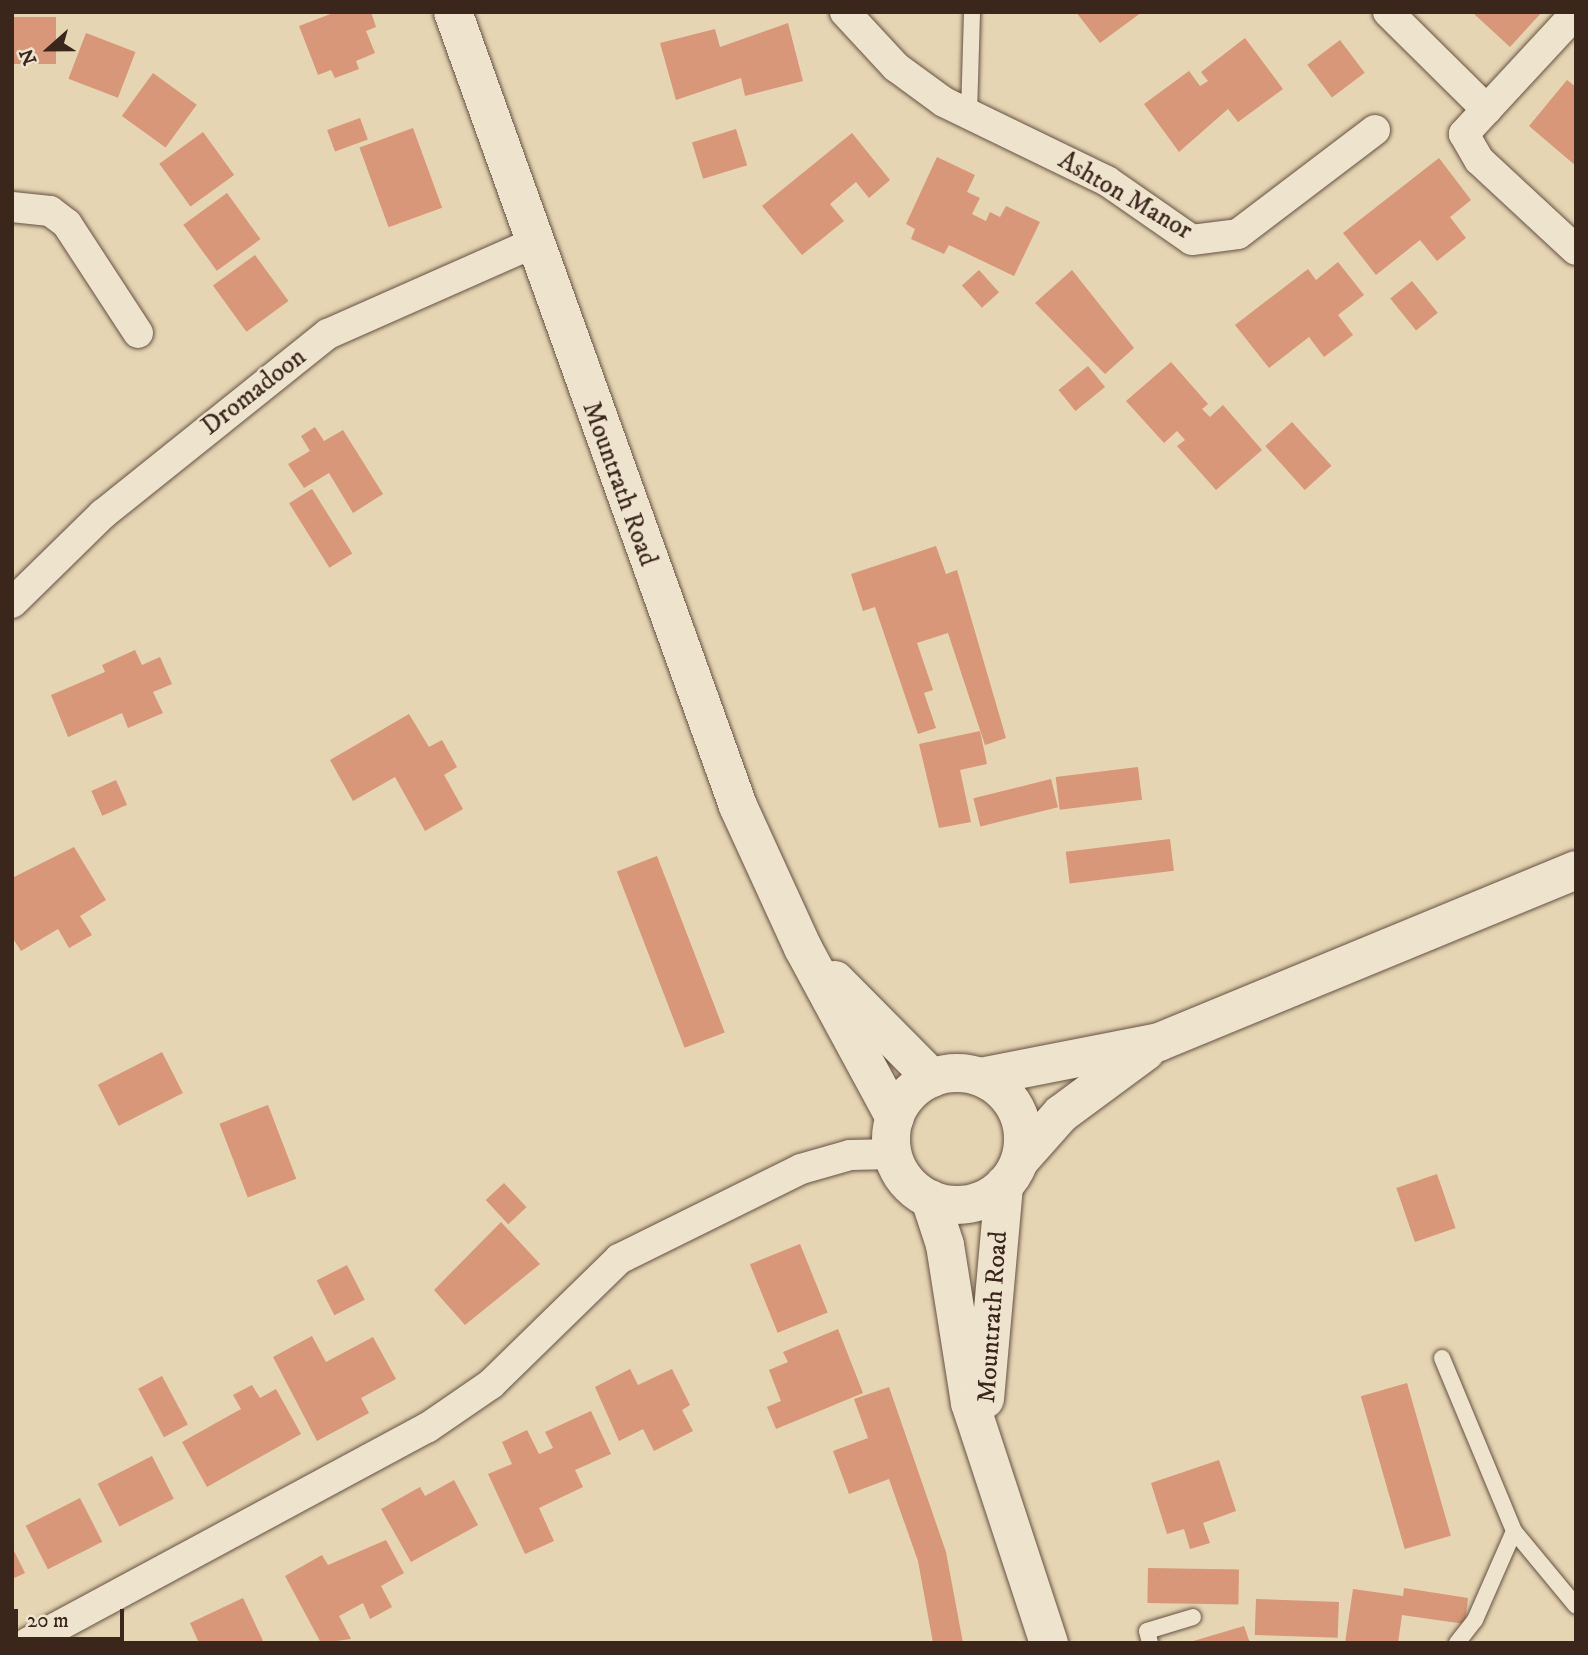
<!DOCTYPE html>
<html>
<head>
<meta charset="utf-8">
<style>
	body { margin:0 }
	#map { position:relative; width:1588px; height:1655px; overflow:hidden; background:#e5d5b3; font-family:"IM FELL DW Pica",serif }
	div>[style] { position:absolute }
	.building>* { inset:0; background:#d79778; transform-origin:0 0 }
	.roads { filter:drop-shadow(0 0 2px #665242) drop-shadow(0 0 2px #665242) }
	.lane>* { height:16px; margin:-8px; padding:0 8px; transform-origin:8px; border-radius:8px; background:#eee4ce }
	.street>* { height:30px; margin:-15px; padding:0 15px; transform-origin:15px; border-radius:15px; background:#eee4ce }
	.secondary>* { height:38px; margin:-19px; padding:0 19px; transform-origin:19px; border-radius:19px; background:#eee4ce }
	.secondary>.ring { margin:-19px; padding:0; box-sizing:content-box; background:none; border:38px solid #eee4ce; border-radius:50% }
	span { translate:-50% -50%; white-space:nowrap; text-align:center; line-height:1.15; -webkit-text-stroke:5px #eee4ce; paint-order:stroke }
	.street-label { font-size:26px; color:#3b261c }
	.frame { position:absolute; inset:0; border:14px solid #3b261c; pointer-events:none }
	.north { position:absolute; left:14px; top:14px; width:70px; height:70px; -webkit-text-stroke:5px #eee4ce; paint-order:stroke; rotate:249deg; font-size:19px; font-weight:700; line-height:28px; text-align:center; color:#3b261c }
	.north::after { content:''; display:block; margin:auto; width:24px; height:32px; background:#3b261c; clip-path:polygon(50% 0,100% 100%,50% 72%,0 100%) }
	.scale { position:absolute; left:14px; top:1609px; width:110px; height:32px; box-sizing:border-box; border:4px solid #3b261c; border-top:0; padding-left:9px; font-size:21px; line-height:24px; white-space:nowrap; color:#3b261c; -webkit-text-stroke:5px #eee4ce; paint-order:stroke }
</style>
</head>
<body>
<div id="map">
	<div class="building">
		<div style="clip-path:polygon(336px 12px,371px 12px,376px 27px,366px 31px,375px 53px,356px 61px,359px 69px,335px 78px,331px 70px,318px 75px,299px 26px)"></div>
		<div style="clip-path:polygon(1076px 12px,1142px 12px,1100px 43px)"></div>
		<div style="clip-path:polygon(1472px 12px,1542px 12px,1510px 47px)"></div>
		<div style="left:12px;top:17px;width:44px;height:47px"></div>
		<div style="clip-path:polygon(788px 23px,803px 81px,745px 96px,741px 78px,676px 100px,660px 43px,715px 29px,720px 47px)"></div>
		<div style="left:86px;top:33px;width:53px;height:49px;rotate:21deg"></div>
		<div style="clip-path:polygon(1245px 38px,1283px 89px,1238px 122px,1228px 109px,1179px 152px,1144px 104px,1189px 71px,1200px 86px,1208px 81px,1201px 72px)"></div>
		<div style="left:1340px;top:40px;width:41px;height:41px;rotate:53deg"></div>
		<div style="left:153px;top:73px;width:54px;height:53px;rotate:36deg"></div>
		<div style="clip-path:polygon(1567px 80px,1576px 87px,1576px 166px,1529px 126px)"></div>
		<div style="left:360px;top:118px;width:23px;height:35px;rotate:70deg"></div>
		<div style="left:413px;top:128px;width:85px;height:57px;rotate:70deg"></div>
		<div style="left:736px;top:129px;width:38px;height:46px;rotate:73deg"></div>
		<div style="left:203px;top:132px;width:53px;height:54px;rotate:54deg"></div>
		<div style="clip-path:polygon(852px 133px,890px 180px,869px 198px,856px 182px,830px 204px,844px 221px,802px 255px,762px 206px)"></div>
		<div style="clip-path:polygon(937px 157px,975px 175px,967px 192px,980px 198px,972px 214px,986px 221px,990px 212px,1000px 217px,1006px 206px,1040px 222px,1014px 276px,949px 245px,944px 254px,911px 239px,915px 229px,906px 224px)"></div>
		<div style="clip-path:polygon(1439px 158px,1471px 200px,1450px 217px,1466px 238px,1437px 261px,1420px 240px,1376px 275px,1343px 233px)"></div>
		<div style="left:227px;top:193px;width:57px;height:54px;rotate:54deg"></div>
		<div style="left:255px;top:255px;width:57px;height:52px;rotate:54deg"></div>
		<div style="clip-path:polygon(1338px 262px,1364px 295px,1338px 315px,1353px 335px,1324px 357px,1309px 337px,1269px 368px,1235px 325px,1308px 269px,1316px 280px)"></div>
		<div style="left:979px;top:270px;width:30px;height:23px;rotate:48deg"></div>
		<div style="clip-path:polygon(1072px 270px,1134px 348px,1105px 374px,1035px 303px)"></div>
		<div style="left:1412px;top:281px;width:41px;height:28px;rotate:51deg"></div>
		<div style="clip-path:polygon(1171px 362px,1208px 404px,1202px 409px,1210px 417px,1223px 405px,1262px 450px,1216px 490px,1177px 446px,1185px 440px,1177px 431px,1164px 443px,1126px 401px)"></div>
		<div style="left:1088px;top:366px;width:27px;height:38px;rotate:51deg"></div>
		<div style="left:1292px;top:422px;width:59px;height:36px;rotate:48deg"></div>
		<div style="clip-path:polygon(315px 427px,324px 441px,343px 430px,383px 494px,353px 513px,329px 473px,304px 488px,288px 464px,310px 451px,301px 436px)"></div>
		<div style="left:312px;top:489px;width:76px;height:27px;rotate:58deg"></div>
		<div style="clip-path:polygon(936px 546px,946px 574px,957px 570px,1006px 738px,985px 745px,948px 633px,917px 643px,933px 690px,924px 693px,936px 728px,918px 734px,875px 607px,863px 611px,851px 574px)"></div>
		<div style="clip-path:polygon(135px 650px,142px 665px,160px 657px,172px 684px,153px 692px,163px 713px,128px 728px,122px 713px,68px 737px,51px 695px,105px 672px,102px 665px)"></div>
		<div style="clip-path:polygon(409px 714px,429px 747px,442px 740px,457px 767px,444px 775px,463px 809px,425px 831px,395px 777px,353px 801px,330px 760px)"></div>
		<div style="clip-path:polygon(980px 731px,987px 764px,960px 770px,971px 822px,939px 828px,919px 744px)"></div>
		<div style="left:1138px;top:767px;width:33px;height:83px;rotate:83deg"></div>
		<div style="left:1051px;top:779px;width:29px;height:80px;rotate:76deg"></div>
		<div style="left:116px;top:780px;width:27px;height:27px;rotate:66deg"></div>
		<div style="left:1170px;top:839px;width:32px;height:105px;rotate:83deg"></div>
		<div style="clip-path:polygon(74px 847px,106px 900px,80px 916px,92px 935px,69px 948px,58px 929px,21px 951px,12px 937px,12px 878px)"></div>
		<div style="left:657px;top:856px;width:189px;height:43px;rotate:69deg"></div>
		<div style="left:162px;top:1052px;width:46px;height:72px;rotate:63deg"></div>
		<div style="left:268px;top:1105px;width:79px;height:52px;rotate:69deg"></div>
		<div style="left:1437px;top:1174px;width:57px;height:43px;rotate:71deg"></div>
		<div style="left:504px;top:1183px;width:33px;height:25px;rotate:47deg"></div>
		<div style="clip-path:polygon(501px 1222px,540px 1264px,465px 1325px,434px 1290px)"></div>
		<div style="left:800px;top:1244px;width:74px;height:54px;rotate:68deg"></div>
		<div style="left:347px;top:1265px;width:39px;height:34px;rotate:63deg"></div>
		<div style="clip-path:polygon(838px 1329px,863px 1393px,776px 1429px,767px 1407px,781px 1401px,769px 1370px,788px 1362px,783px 1352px)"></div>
		<div style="clip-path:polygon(312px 1336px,326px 1362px,373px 1337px,396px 1379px,361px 1398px,369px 1413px,317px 1441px,273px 1357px)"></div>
		<div style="clip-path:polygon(630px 1369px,638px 1385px,672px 1369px,690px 1405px,682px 1410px,693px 1431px,654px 1451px,643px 1429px,619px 1441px,595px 1387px)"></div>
		<div style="left:162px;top:1376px;width:55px;height:27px;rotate:62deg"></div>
		<div style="left:1407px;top:1383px;width:159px;height:48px;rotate:74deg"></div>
		<div style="clip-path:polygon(252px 1385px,260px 1398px,276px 1389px,301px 1434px,207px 1487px,182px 1442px,241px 1409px,233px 1395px)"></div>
		<div style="clip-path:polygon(889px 1387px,946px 1552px,963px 1643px,933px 1643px,918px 1561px,889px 1479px,849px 1494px,833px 1451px,868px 1438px,854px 1399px)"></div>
		<div style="clip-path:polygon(591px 1411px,611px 1454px,575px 1470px,583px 1487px,539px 1508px,554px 1541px,525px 1554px,488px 1474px,512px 1464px,502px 1442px,527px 1430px,539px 1454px,553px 1448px,545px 1432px)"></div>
		<div style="left:152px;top:1456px;width:48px;height:61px;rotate:63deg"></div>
		<div style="clip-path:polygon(1219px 1460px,1236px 1511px,1203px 1523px,1210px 1543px,1190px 1549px,1184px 1529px,1167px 1534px,1151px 1483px)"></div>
		<div style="clip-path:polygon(454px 1480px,478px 1525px,411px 1562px,381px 1509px,420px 1487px,425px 1496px)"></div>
		<div style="left:80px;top:1498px;width:49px;height:61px;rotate:63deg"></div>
		<div style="clip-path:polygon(386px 1540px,404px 1573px,381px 1586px,392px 1607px,370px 1619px,363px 1603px,339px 1616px,351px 1639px,321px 1643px,285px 1576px,322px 1555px,328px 1565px)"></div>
		<div style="clip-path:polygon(12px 1547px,25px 1573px,12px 1579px)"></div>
		<div style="left:1148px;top:1568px;width:91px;height:35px;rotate:1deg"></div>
		<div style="clip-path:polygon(1404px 1588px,1468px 1598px,1465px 1624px,1402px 1615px,1398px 1643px,1345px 1643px,1353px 1589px,1403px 1596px)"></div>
		<div style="clip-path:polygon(243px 1598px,264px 1643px,199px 1643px,190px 1623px)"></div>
		<div style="left:1256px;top:1599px;width:83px;height:36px;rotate:2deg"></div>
		<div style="clip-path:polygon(1244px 1626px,1250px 1643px,1190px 1643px,1190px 1642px)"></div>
	</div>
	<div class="roads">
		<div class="lane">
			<div style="left:969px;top:114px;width:102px;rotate:-88.3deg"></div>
			<div style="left:1442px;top:1358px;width:187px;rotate:67.4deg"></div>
			<div style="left:1514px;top:1531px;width:97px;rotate:50.4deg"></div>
			<div style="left:1150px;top:1643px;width:12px;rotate:-104deg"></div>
			<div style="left:1147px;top:1631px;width:48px;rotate:-16.9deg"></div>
			<div style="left:1457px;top:1643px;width:29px;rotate:-52deg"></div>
			<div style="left:1475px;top:1620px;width:97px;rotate:-66.3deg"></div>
		</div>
		<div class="street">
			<div style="left:845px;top:12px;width:75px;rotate:47.2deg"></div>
			<div style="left:896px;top:67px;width:59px;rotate:36.1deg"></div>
			<div style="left:944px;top:102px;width:181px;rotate:25.9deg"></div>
			<div style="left:1107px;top:181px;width:103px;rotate:34.8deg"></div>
			<div style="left:1192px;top:240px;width:46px;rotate:-7.4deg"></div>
			<div style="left:1238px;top:234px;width:172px;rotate:-37.2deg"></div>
			<div style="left:1388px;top:12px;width:139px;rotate:44.7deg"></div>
			<div style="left:1576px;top:13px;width:165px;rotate:132.8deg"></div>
			<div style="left:1464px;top:134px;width:30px;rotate:60deg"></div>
			<div style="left:1479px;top:160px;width:132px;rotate:42.9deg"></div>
			<div style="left:12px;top:207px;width:38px;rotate:6deg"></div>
			<div style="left:50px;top:211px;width:21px;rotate:37deg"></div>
			<div style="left:67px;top:224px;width:130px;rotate:56.9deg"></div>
			<div style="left:12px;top:603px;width:127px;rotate:-44.4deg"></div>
			<div style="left:103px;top:514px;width:288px;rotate:-38.7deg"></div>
			<div style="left:328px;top:334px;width:227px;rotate:-23.9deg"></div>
			<div style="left:27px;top:1643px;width:454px;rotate:-28.3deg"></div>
			<div style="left:427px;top:1428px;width:78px;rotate:-34.5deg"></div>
			<div style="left:491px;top:1384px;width:179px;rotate:-44.3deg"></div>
			<div style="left:619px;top:1259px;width:203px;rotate:-26.3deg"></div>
			<div style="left:801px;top:1169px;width:51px;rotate:-15.9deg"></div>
			<div style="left:850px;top:1155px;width:43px;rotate:-1.3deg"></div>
		</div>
		<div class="secondary">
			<div style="left:453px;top:12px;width:844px;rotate:70.25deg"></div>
			<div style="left:738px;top:806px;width:156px;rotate:65.4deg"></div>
			<div style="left:803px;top:948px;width:193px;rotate:61.6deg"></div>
			<div style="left:835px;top:980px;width:138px;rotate:45.3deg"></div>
			<div class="ring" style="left:891px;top:1073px;width:94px;height:94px"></div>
			<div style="left:981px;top:1077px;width:181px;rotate:-11.1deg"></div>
			<div style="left:1159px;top:1042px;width:451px;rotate:-22.4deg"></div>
			<div style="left:1020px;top:1160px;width:62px;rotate:-48.3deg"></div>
			<div style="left:1061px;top:1114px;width:106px;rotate:-36.5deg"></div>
			<div style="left:930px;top:1199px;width:48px;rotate:71.9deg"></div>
			<div style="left:945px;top:1245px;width:160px;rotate:81deg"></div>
			<div style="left:970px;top:1403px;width:253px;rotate:71.8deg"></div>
			<div style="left:985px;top:1399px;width:215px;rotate:-84.9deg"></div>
		</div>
	</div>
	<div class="street-label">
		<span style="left:1125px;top:196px;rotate:30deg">Ashton Manor</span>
		<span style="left:254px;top:392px;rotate:-38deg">Dromadoon</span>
		<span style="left:619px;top:484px;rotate:70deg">Mountrath Road</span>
		<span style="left:993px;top:1317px;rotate:-86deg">Mountrath Road</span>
	</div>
	<div class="frame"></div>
	<div class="north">N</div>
	<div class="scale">20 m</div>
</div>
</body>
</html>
